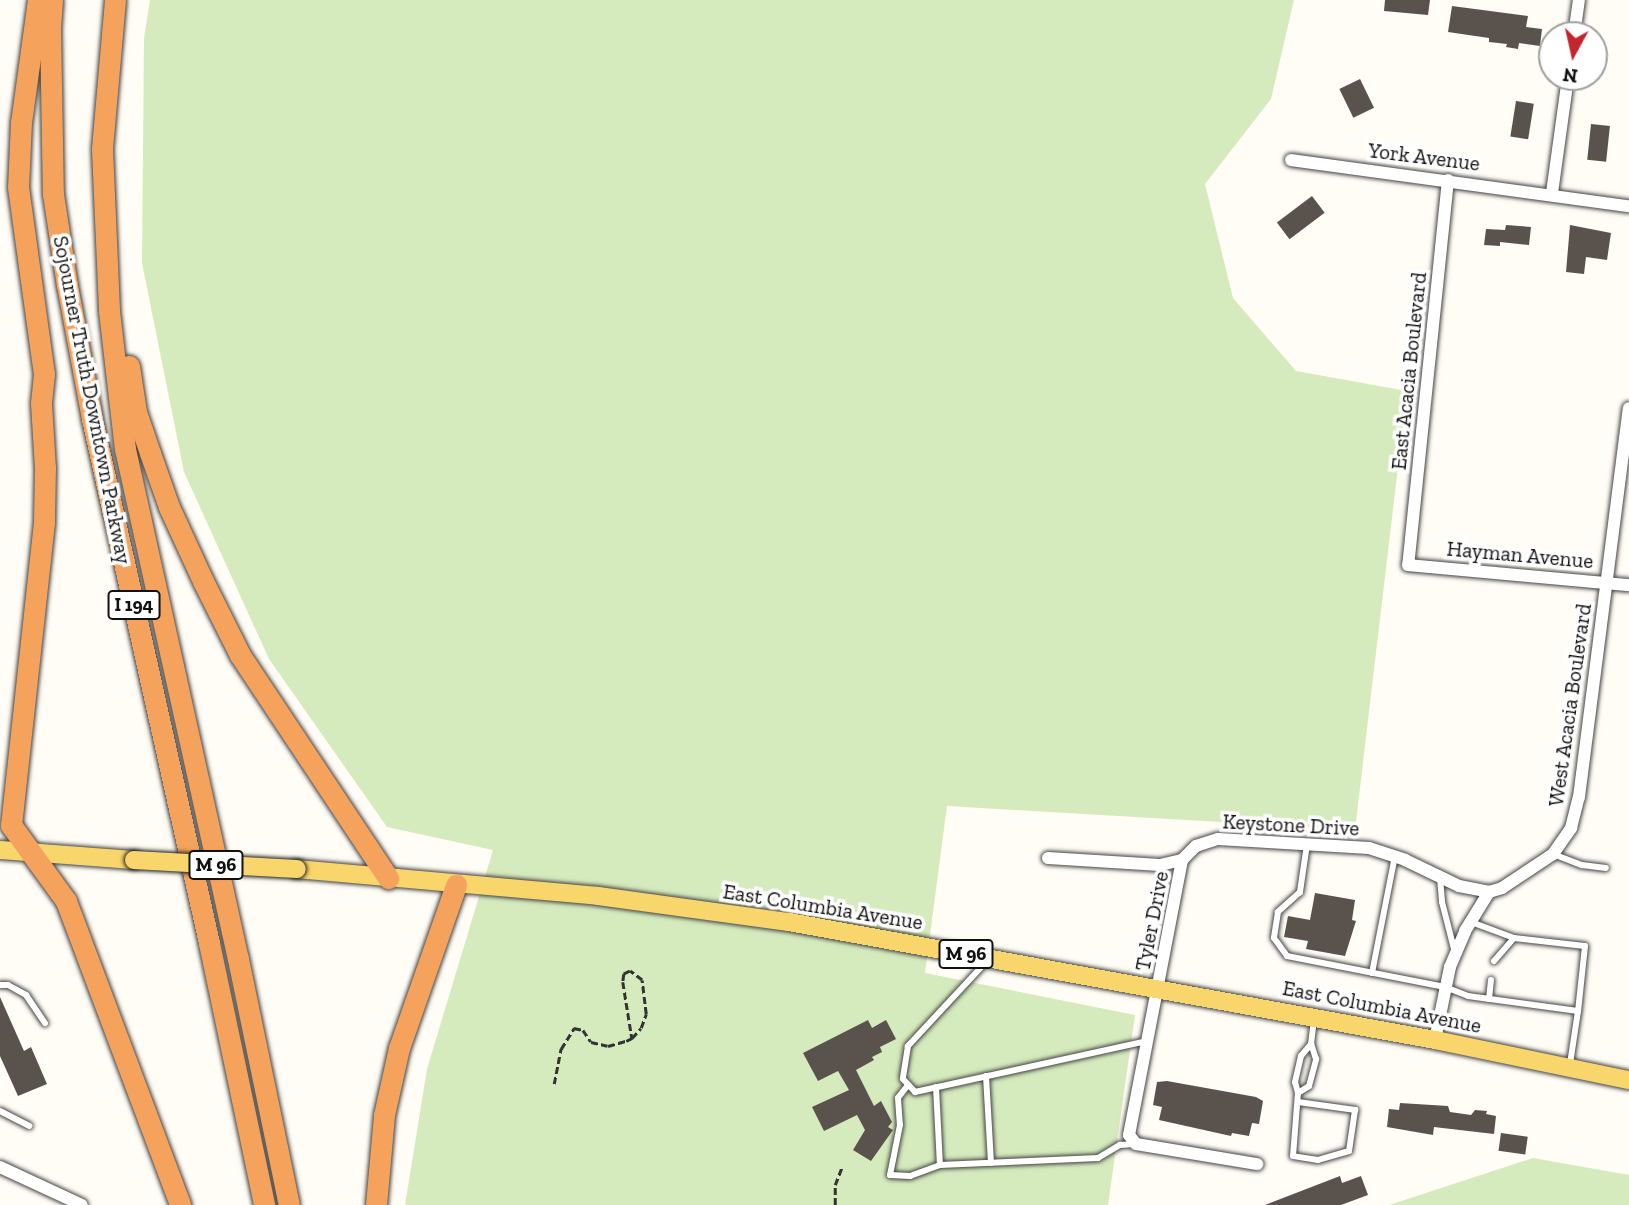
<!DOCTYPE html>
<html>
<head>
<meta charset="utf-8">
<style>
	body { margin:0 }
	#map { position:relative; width:1629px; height:1205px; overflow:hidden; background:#fffdf5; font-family:"Zilla Slab",serif }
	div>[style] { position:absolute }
	.green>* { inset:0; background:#d5ebbd }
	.building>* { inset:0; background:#5a524d; transform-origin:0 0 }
	.path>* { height:2.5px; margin-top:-1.25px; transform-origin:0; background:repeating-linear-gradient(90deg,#333 0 7px,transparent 0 10.5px) }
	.roads { filter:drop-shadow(0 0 2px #444) drop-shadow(0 0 2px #444) }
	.lane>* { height:6px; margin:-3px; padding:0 3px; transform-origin:3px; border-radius:3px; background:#fff }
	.street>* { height:12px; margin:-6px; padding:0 6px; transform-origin:6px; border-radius:6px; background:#fff }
	.primary>* { height:18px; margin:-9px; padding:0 9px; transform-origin:9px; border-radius:9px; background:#f9d66b }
	.highway>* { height:21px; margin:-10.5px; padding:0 10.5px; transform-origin:10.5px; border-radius:10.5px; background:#f5a25d }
	.bridges { filter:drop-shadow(0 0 2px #222) drop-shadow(0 0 2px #222) }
	.primary-bridge>* { height:18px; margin:-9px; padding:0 9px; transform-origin:9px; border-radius:9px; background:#f9d66b }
	span { translate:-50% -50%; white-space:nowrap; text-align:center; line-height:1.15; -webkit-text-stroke:7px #fff; paint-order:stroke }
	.shield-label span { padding:2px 5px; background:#fff; border:2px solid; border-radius:5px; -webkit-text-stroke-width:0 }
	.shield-label { font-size:19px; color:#111; font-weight:700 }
	.street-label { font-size:21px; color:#111 }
	.north { position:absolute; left:1538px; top:21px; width:70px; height:70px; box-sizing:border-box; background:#fff; border:2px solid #a0a0a0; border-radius:50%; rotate:188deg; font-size:19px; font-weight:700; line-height:28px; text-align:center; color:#111 }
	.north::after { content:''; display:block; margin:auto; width:24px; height:32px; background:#c4262e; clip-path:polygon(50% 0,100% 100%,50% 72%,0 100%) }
</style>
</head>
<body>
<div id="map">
	<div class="green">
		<div style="clip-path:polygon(150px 0,1294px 0,1271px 99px,1205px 184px,1233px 298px,1296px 371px,1407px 391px,1355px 830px,947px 806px,925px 973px,1135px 1015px,1108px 1205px,405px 1205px,427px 1069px,493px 850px,387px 827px,269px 659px,184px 472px,142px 263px,144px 38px)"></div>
		<div style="clip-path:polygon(1533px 1158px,1629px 1175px,1629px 1205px,1389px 1205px)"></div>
	</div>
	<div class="building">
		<div style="clip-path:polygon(1385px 0,1430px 0,1428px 15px,1384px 11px)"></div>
		<div style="clip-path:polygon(1452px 6px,1528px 16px,1526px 27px,1542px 29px,1540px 46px,1519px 43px,1518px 49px,1506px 47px,1507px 44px,1489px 42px,1489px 38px,1448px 32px)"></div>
		<div style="left:1360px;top:79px;width:32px;height:23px;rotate:64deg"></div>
		<div style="left:1516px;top:101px;width:18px;height:36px;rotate:9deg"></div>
		<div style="left:1591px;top:124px;width:19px;height:36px;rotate:6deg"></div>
		<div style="left:1312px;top:196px;width:21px;height:44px;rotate:53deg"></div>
		<div style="clip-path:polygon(1506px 225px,1531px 227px,1529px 245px,1500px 242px,1500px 246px,1484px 245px,1486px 229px,1505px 230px)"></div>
		<div style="clip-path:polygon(1570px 225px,1611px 233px,1607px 260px,1586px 257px,1584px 274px,1566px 272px)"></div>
		<div style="clip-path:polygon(1315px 893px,1355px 900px,1352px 920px,1356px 921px,1345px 956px,1306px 949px,1308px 941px,1284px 937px,1288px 916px,1310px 920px)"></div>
		<div style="clip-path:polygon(0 997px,24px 1051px,31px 1047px,47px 1084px,18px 1096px,0 1056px)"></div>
		<div style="clip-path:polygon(868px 1020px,872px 1028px,886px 1020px,896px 1039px,880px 1047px,882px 1052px,872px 1057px,874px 1060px,856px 1070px,874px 1106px,881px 1101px,892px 1122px,888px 1127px,893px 1130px,871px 1161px,853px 1150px,865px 1130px,857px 1115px,824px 1131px,812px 1107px,849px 1090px,838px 1071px,818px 1081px,803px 1053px)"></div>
		<div style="clip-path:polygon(1167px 1081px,1256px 1097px,1263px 1101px,1259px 1124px,1252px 1123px,1249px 1136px,1232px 1133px,1231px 1136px,1159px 1120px,1162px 1107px,1153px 1105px,1157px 1082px)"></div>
		<div style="clip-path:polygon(1400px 1103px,1448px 1106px,1450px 1112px,1471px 1115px,1475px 1110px,1487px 1111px,1486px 1114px,1496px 1116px,1494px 1134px,1434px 1127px,1433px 1135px,1387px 1127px,1389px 1109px,1399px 1110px)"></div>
		<div style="left:1501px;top:1133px;width:27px;height:18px;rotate:8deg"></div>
		<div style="clip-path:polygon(1340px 1176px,1342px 1183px,1361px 1176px,1368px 1195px,1341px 1205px,1265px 1205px)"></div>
	</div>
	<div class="path">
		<div style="left:554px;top:1084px;width:36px;rotate:-79deg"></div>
		<div style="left:561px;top:1049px;width:25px;rotate:-58deg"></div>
		<div style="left:574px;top:1028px;width:9px;rotate:13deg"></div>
		<div style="left:583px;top:1030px;width:14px;rotate:56deg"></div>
		<div style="left:591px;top:1042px;width:17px;rotate:13deg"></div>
		<div style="left:608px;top:1046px;width:19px;rotate:-16deg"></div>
		<div style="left:626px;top:1041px;width:7px;rotate:-27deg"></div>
		<div style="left:632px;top:1038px;width:13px;rotate:-48deg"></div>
		<div style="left:641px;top:1028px;width:15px;rotate:-70deg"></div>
		<div style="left:646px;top:1014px;width:34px;rotate:-97deg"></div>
		<div style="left:642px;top:980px;width:15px;rotate:-143deg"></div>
		<div style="left:630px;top:971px;width:7px;rotate:153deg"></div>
		<div style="left:624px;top:974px;width:8px;rotate:97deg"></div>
		<div style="left:623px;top:982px;width:57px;rotate:80.9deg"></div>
		<div style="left:835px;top:1205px;width:20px;rotate:-90deg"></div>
		<div style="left:835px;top:1185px;width:19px;rotate:-69deg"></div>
	</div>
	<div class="roads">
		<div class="lane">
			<div style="left:1307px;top:844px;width:49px;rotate:98.3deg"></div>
			<div style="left:1300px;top:892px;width:30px;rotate:138deg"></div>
			<div style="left:1278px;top:912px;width:26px;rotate:99deg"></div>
			<div style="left:1274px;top:938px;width:22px;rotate:54deg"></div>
			<div style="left:1287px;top:956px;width:161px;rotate:11.1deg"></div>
			<div style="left:1445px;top:987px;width:25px;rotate:21deg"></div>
			<div style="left:1468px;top:996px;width:111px;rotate:7.8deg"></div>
			<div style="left:1578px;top:1011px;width:54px;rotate:98.6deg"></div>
			<div style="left:1553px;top:854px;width:31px;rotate:21deg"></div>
			<div style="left:1582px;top:865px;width:24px;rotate:7deg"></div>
			<div style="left:1440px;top:878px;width:24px;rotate:85deg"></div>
			<div style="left:1442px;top:902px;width:53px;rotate:75.7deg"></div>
			<div style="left:1471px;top:922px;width:46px;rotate:20.4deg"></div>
			<div style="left:1514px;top:938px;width:71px;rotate:6.4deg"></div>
			<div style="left:1585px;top:946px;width:65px;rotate:96.1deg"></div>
			<div style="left:1494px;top:961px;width:30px;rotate:-49deg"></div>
			<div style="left:986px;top:962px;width:115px;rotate:132.9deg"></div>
			<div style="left:908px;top:1046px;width:33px;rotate:99deg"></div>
			<div style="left:903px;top:1079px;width:18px;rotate:47deg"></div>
			<div style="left:915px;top:1092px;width:237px;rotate:-12.4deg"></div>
			<div style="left:1372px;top:973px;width:119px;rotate:-78.9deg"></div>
			<div style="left:0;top:985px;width:8px"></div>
			<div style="left:8px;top:985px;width:21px;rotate:29deg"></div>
			<div style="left:26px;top:995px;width:34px;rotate:56deg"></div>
			<div style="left:1489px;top:999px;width:19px;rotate:-84deg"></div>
			<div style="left:986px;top:1076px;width:87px;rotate:86.7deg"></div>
			<div style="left:908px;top:1085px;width:16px;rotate:128deg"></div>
			<div style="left:898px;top:1098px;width:27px;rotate:86deg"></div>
			<div style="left:900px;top:1125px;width:51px;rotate:101.3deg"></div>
			<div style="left:890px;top:1175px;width:20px;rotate:3deg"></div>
			<div style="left:910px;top:1176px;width:32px;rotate:-20deg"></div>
			<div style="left:936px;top:1087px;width:78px;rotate:87.1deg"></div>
			<div style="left:940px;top:1165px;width:158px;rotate:-2.5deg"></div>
			<div style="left:1098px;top:1158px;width:26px;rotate:-31deg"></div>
			<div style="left:1120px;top:1145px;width:14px;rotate:-4deg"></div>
			<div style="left:1298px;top:1093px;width:13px;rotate:-32deg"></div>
			<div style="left:1309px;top:1086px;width:28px;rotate:-75deg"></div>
			<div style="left:1316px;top:1059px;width:16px;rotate:-108deg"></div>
			<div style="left:1311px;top:1044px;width:25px;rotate:-83deg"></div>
			<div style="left:1298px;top:1102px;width:58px;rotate:8deg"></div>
			<div style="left:1355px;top:1110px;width:41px;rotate:98.3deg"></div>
			<div style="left:1349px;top:1151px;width:32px;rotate:164deg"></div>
			<div style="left:1318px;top:1160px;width:25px;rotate:-171deg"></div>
			<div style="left:1293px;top:1156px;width:63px;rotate:-85.5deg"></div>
			<div style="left:1298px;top:1093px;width:11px;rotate:-105deg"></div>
			<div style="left:1295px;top:1082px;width:27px;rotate:-77deg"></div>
			<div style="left:1301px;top:1056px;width:16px;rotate:-50deg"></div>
			<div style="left:0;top:1111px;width:33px;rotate:27deg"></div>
		</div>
		<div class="street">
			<div style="left:1574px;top:35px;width:35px;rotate:-82deg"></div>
			<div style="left:1291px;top:160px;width:341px;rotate:7.8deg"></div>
			<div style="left:1448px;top:180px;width:387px;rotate:95.9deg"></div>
			<div style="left:1408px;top:565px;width:222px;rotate:5.2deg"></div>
			<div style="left:1552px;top:193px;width:117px;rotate:-82.1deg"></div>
			<div style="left:1048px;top:858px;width:112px;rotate:3.6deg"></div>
			<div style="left:1160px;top:865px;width:23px;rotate:-13deg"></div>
			<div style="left:1182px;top:860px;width:20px;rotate:-45deg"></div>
			<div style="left:1196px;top:846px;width:23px;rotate:-18deg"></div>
			<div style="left:1218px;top:839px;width:151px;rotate:3.4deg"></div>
			<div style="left:1369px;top:848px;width:38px;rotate:18deg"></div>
			<div style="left:1405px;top:860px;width:60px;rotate:25.7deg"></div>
			<div style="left:1459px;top:886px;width:31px;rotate:11deg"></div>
			<div style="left:1182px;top:860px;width:280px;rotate:100.9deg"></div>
			<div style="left:1129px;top:1135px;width:11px;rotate:52deg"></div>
			<div style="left:1136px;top:1144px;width:123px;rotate:9.4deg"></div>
			<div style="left:1435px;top:1040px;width:75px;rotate:-78.4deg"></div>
			<div style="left:1450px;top:967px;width:39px;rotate:-67deg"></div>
			<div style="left:1465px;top:931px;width:46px;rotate:-58.4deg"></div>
			<div style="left:1489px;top:892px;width:14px;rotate:-17deg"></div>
			<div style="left:1502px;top:888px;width:61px;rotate:-33.7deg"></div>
			<div style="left:1553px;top:854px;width:32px;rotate:-55deg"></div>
			<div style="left:1571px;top:828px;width:32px;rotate:-76deg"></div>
			<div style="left:1579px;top:797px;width:392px;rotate:-82.7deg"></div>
			<div style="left:0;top:1167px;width:90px;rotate:24.9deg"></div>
		</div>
		<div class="primary">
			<div style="left:0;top:850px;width:134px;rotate:4.3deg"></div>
			<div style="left:297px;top:869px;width:302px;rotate:5.1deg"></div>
			<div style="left:598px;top:896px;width:193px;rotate:7.8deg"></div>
			<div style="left:789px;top:922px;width:657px;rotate:10.35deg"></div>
			<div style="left:1435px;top:1040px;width:198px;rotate:11.7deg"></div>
		</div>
		<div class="highway">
			<div style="left:38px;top:0;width:123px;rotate:97.9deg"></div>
			<div style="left:21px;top:122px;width:65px;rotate:92.6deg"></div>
			<div style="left:18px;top:187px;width:189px;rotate:82.1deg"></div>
			<div style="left:44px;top:374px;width:29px;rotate:96deg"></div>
			<div style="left:41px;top:403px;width:65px;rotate:86.5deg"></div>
			<div style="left:45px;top:468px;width:54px;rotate:91.1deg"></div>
			<div style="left:44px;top:522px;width:305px;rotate:96.2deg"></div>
			<div style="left:11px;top:825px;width:94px;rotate:54.1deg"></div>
			<div style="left:66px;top:901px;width:325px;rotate:69.4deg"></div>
			<div style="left:52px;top:0;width:27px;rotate:94deg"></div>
			<div style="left:50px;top:27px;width:167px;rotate:89deg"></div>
			<div style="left:53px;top:194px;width:92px;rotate:81.3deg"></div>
			<div style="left:67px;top:285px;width:136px;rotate:79.4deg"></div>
			<div style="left:92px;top:419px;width:537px;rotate:77.41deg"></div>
			<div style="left:209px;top:943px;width:268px;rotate:78.1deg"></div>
			<div style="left:115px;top:0;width:150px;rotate:95deg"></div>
			<div style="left:102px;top:149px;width:162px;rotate:87.5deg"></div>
			<div style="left:109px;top:311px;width:139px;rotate:83.4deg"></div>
			<div style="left:125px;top:449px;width:522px;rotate:77.51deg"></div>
			<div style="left:238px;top:959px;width:251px;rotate:78.3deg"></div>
			<div style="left:129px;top:366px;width:47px;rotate:81.3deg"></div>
			<div style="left:136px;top:412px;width:43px;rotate:71.1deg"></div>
			<div style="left:150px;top:453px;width:57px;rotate:70.6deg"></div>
			<div style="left:169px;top:507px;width:81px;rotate:65.3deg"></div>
			<div style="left:203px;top:581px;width:83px;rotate:63.4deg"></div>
			<div style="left:240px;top:655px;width:268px;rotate:56.4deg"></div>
			<div style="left:376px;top:1205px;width:90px;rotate:-84.9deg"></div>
			<div style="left:384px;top:1115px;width:69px;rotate:-77.4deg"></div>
			<div style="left:399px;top:1048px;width:173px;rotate:-70.7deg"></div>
		</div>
	</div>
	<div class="bridges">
		<div class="primary-bridge">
			<div style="left:134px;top:860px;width:163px;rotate:3.2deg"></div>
		</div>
	</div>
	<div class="shield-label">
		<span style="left:134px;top:605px">I 194</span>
		<span style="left:216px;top:865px">M 96</span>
		<span style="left:966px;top:954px">M 96</span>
	</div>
	<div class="street-label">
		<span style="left:1424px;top:157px;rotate:7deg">York Avenue</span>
		<span style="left:1409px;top:371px;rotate:-84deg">East Acacia Boulevard</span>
		<span style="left:92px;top:400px;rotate:79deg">Sojourner Truth Downtown Parkway</span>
		<span style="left:1520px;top:555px;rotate:5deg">Hayman Avenue</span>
		<span style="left:1570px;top:705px;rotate:-82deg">West Acacia Boulevard</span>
		<span style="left:1291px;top:825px;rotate:3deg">Keystone Drive</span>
		<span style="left:823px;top:907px;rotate:9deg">East Columbia Avenue</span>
		<span style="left:1152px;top:921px;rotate:-79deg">Tyler Drive</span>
		<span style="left:1382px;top:1007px;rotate:11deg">East Columbia Avenue</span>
	</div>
	<div class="north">N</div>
</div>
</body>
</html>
